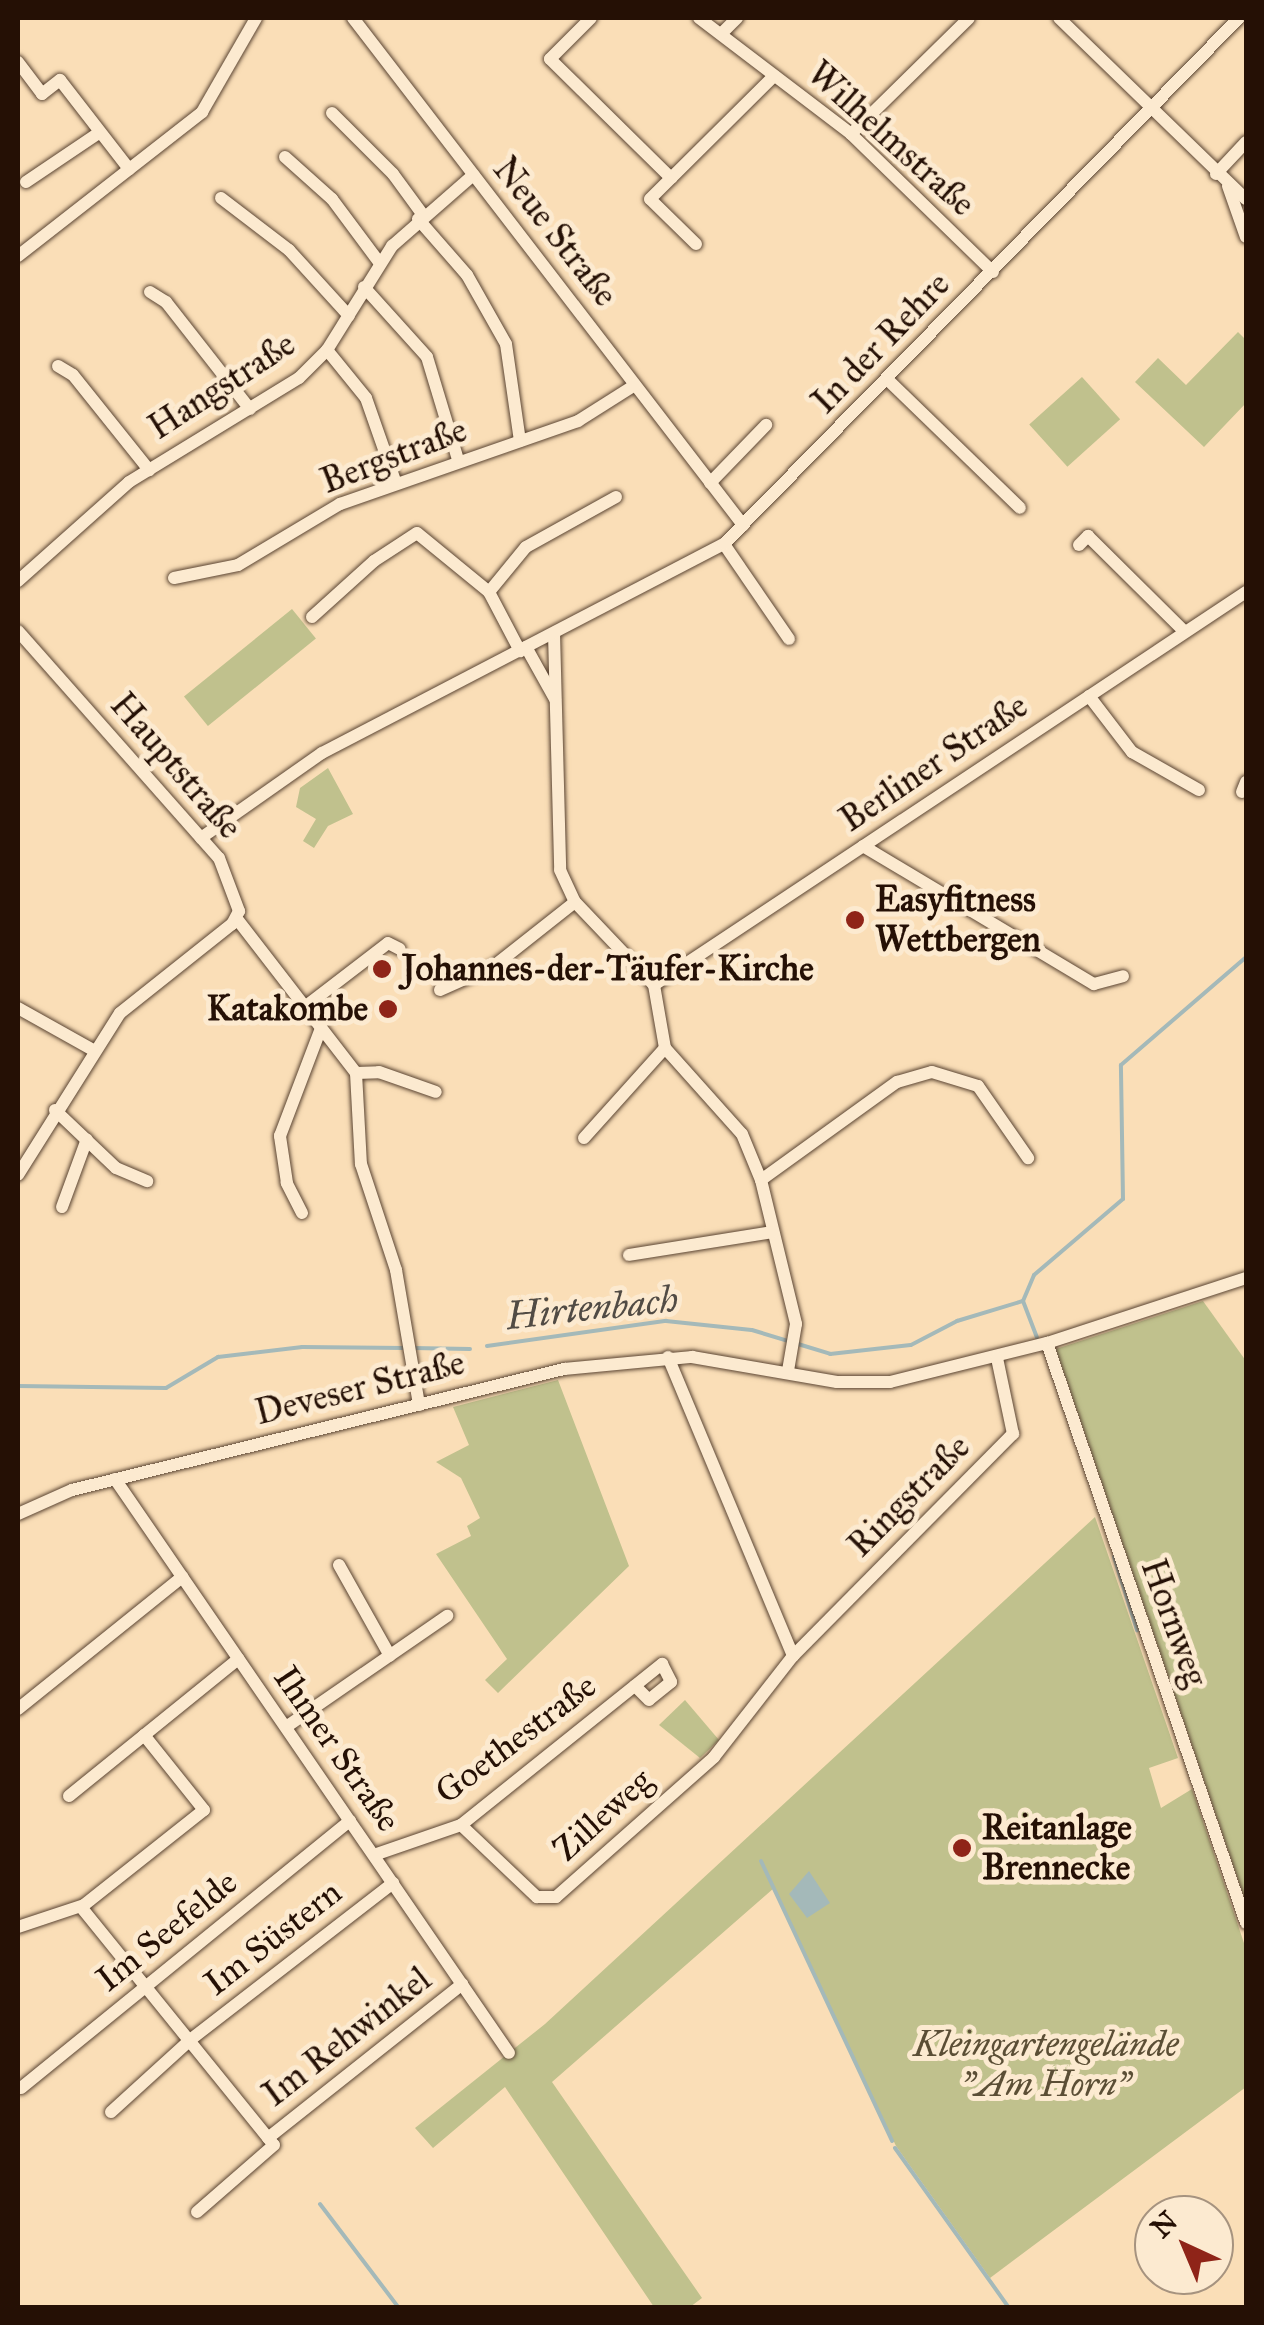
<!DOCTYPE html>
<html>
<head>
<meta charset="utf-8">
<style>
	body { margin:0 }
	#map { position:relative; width:1264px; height:2325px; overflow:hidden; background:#fadeb7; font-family:"IM FELL Great Primer",serif }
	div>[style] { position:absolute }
	.green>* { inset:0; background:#c0c18d; transform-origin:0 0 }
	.water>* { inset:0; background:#a4b9b9 }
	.stream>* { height:4px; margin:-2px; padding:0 2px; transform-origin:2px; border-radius:2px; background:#a4b9b9 }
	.roads { filter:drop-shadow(0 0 2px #5a4432) drop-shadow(0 0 2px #5a4432) }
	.minor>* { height:12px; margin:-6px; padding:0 6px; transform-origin:6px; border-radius:6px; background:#fcead0 }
	.dots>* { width:28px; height:28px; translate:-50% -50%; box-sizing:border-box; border:5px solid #fcead0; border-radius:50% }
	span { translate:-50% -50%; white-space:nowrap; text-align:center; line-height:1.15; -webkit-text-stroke:10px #fcead0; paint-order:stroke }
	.street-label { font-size:35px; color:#251005 }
	.poi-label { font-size:35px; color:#251005; font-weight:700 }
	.left { translate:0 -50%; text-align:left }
	.right { translate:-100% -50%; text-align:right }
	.park-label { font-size:35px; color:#5b4e35; font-style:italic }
	.water-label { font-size:38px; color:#514b44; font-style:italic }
	.frame { position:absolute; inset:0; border:20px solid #251005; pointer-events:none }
	.north { position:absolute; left:1134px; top:2195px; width:100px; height:100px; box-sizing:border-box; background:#fcead0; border:2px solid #a6937f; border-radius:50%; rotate:316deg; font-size:28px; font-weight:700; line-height:40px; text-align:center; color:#251005 }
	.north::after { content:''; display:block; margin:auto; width:35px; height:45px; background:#8f2418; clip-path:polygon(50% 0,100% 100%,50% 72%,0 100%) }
</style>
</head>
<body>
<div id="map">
	<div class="green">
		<div style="clip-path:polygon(1238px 332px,1246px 340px,1246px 403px,1204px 447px,1135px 382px,1158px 358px,1186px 385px)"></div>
		<div style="left:1082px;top:377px;width:57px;height:71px;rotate:48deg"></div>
		<div style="left:292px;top:609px;width:38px;height:139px;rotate:51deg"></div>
		<div style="clip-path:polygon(328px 768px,353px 814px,328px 826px,314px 848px,303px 841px,316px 819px,296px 807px,300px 788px)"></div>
		<div style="clip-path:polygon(1203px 1301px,1246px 1361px,1246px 1902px,1056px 1349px)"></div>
		<div style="clip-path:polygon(558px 1380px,629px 1566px,498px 1693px,485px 1680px,507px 1659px,436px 1554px,471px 1536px,467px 1526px,480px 1518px,461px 1478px,436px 1462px,469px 1445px,453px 1407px)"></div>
		<div style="clip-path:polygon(1095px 1517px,1178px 1758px,1149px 1768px,1161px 1808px,1192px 1789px,1246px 1949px,1246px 2087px,990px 2278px,896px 2146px,774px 1888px,552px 2082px,702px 2298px,690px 2307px,654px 2307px,505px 2087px,433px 2148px,415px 2128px,545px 2024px)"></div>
		<div style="clip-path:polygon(685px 1700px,719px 1740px,700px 1758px,659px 1725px)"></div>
	</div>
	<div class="water">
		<div style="clip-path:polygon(809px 1871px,830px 1903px,807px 1918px,789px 1894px)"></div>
	</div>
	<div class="stream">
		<div style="left:1023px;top:1301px;width:39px;rotate:69deg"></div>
		<div style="left:798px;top:1344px;width:34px;rotate:17deg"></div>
		<div style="left:830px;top:1354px;width:81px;rotate:-6.3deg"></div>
		<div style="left:911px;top:1345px;width:52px;rotate:-27.6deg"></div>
		<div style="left:957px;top:1321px;width:69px;rotate:-16.9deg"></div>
		<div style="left:1023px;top:1301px;width:28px;rotate:-67deg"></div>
		<div style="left:1034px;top:1275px;width:117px;rotate:-40.5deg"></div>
		<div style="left:1123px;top:1199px;width:134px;rotate:-90.9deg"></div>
		<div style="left:1121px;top:1065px;width:165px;rotate:-40.8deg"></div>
		<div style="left:487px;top:1346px;width:181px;rotate:-8deg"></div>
		<div style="left:666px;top:1321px;width:86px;rotate:6deg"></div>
		<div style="left:752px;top:1330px;width:39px;rotate:17deg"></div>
		<div style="left:413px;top:1348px;width:57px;rotate:1deg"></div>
		<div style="left:18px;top:1386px;width:148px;rotate:0.8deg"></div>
		<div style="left:166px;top:1388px;width:61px;rotate:-30.8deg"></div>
		<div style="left:218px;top:1357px;width:85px;rotate:-6.8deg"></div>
		<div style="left:302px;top:1347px;width:102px;rotate:0.6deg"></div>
		<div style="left:1114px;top:1557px;width:77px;rotate:72.5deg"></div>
		<div style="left:761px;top:1861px;width:309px;rotate:64.9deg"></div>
		<div style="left:895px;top:2148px;width:196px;rotate:54.5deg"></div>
		<div style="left:320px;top:2204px;width:131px;rotate:52.8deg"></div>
	</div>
	<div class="roads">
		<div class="minor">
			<div style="left:353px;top:18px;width:640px;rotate:52.43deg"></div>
			<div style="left:591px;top:18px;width:58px;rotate:135deg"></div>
			<div style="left:550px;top:59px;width:170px;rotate:44.5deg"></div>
			<div style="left:699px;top:18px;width:191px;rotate:37.3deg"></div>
			<div style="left:851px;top:134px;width:198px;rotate:44.2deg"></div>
			<div style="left:1059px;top:18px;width:260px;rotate:44.1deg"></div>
			<div style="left:721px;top:34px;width:23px;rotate:-45deg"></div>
			<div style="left:18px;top:62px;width:40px;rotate:53deg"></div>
			<div style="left:42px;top:94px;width:23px;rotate:-38deg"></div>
			<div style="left:60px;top:80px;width:113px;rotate:52.2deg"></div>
			<div style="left:332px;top:113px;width:86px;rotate:45deg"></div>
			<div style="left:393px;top:174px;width:51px;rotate:53.8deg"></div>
			<div style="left:851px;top:134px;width:165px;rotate:-44.5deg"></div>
			<div style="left:285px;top:157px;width:63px;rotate:41.8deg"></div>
			<div style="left:332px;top:199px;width:79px;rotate:53.3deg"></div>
			<div style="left:1216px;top:174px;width:44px;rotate:-46.8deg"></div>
			<div style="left:26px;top:182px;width:89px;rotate:-34deg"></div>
			<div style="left:1228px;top:186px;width:54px;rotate:70.6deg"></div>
			<div style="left:221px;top:198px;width:86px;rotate:37.4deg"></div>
			<div style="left:289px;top:250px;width:89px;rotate:47.7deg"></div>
			<div style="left:418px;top:219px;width:74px;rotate:48.8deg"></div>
			<div style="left:467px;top:275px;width:79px;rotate:60.5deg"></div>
			<div style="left:506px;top:344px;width:98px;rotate:81.8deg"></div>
			<div style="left:696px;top:244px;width:64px;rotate:-135.6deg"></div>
			<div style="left:650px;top:199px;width:175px;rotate:-44.8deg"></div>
			<div style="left:18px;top:256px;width:234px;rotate:-38deg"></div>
			<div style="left:202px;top:112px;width:108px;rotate:-60.1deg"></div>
			<div style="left:364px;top:287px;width:94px;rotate:48deg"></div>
			<div style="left:427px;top:357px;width:108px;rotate:73.2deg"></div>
			<div style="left:150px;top:292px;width:19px;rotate:32deg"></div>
			<div style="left:166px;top:302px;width:136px;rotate:51.9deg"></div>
			<div style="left:327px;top:350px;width:62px;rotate:50.9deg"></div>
			<div style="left:366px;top:398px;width:88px;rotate:70.7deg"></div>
			<div style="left:58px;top:366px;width:17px;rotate:31deg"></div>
			<div style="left:73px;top:375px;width:122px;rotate:51.3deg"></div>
			<div style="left:887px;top:379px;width:185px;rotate:44.1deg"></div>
			<div style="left:710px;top:483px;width:81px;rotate:-46deg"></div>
			<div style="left:724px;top:544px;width:115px;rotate:55.6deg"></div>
			<div style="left:1079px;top:545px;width:13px;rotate:-45deg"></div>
			<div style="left:1088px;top:536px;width:136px;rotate:44.7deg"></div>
			<div style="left:174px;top:578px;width:65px;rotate:-11.5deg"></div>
			<div style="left:238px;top:565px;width:119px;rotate:-30.9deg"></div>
			<div style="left:340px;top:504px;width:252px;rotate:-19.2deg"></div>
			<div style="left:578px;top:421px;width:67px;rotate:-32.3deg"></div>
			<div style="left:18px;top:581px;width:149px;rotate:-41.7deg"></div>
			<div style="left:129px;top:482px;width:199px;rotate:-31.5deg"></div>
			<div style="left:299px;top:378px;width:40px;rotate:-45deg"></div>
			<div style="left:327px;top:350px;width:123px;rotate:-58deg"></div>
			<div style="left:392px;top:246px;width:108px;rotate:-41.2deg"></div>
			<div style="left:489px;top:592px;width:58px;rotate:-50.6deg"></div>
			<div style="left:526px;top:547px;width:103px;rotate:-29.1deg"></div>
			<div style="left:312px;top:617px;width:84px;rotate:-42.1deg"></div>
			<div style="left:374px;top:561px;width:51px;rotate:-33.1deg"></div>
			<div style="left:417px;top:533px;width:93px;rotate:39.3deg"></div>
			<div style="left:489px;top:592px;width:67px;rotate:62.3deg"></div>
			<div style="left:18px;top:631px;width:303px;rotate:48.5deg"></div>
			<div style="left:219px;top:858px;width:57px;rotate:69.3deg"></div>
			<div style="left:239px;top:911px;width:15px;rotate:118deg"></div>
			<div style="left:232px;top:924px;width:143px;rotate:141.5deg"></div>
			<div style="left:120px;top:1013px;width:191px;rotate:122.2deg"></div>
			<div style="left:554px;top:633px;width:237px;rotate:88.5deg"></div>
			<div style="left:560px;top:870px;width:35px;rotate:65deg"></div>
			<div style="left:575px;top:902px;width:115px;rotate:46.4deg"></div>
			<div style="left:654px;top:985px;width:64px;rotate:80.1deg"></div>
			<div style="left:665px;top:1048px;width:115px;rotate:48.2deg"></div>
			<div style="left:742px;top:1134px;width:50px;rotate:67.6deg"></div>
			<div style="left:761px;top:1180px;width:148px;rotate:76.3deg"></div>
			<div style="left:796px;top:1324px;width:48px;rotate:99.7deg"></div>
			<div style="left:526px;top:647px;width:60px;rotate:60.9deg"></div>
			<div style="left:1089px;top:696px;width:71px;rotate:52.5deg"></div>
			<div style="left:1132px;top:752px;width:77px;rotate:29.6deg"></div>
			<div style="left:1242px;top:792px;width:11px;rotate:-68deg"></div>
			<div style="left:201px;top:838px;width:148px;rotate:-35.1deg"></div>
			<div style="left:322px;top:753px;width:453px;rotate:-27.5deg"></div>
			<div style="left:724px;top:544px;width:736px;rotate:-45.61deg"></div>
			<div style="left:863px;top:846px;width:269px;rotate:30.9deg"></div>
			<div style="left:1094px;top:984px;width:30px;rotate:-15deg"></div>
			<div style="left:237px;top:919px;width:195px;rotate:52.3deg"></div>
			<div style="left:654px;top:985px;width:711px;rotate:-33.58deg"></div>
			<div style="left:440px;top:990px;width:59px;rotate:-24deg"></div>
			<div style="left:494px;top:966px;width:103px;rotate:-38.3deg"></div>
			<div style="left:306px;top:1006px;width:103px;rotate:-37.5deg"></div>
			<div style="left:388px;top:943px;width:13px;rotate:27deg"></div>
			<div style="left:18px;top:1008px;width:86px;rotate:29.2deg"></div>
			<div style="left:356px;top:1073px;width:91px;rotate:86.9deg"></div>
			<div style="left:361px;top:1164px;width:112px;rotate:71.7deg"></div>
			<div style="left:396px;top:1270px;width:137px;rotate:80.3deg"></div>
			<div style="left:356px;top:1073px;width:23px;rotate:-2deg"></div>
			<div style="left:379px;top:1072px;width:60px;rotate:19.3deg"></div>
			<div style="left:55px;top:1110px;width:84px;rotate:43.6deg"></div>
			<div style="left:116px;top:1168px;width:34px;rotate:23deg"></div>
			<div style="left:584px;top:1138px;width:121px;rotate:-48deg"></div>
			<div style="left:761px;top:1180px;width:168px;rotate:-35.8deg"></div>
			<div style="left:897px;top:1082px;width:36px;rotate:-16deg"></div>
			<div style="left:932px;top:1072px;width:48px;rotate:16.9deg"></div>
			<div style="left:978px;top:1086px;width:88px;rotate:55.2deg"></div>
			<div style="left:62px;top:1207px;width:72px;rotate:-69.8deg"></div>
			<div style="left:302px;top:1213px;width:34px;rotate:-117deg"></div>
			<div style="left:287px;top:1183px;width:48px;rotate:-98.5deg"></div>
			<div style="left:280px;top:1136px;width:116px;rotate:-69.2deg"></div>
			<div style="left:629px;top:1255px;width:146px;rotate:-9.1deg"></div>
			<div style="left:1047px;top:1343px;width:613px;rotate:71.06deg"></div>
			<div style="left:668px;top:1357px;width:324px;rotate:67.3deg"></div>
			<div style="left:115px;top:1479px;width:696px;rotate:55.53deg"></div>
			<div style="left:18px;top:1514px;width:59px;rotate:-24deg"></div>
			<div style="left:72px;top:1490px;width:507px;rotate:-13.82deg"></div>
			<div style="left:564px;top:1369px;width:129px;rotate:-5.4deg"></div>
			<div style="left:692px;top:1357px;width:147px;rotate:9.8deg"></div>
			<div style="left:837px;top:1382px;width:53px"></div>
			<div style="left:890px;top:1382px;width:162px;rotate:-14deg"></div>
			<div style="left:1047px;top:1343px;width:209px;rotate:-18.1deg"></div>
			<div style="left:339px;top:1565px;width:104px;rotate:60.7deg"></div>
			<div style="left:18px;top:1709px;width:211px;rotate:-38.8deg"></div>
			<div style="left:286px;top:1727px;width:196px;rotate:-34.6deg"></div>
			<div style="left:69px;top:1796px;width:218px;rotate:-39deg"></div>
			<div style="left:461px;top:1825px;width:105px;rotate:43.5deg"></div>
			<div style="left:537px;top:1897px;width:19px"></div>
			<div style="left:556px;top:1897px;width:211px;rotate:-41.5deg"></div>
			<div style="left:714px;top:1757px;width:128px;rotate:-52deg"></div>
			<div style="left:793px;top:1656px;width:313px;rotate:-45.3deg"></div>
			<div style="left:1013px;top:1434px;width:78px;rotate:-101.9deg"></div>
			<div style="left:374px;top:1855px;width:92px;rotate:-19deg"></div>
			<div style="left:461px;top:1825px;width:258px;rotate:-38.7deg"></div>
			<div style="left:662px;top:1664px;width:20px;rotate:63deg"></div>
			<div style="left:671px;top:1682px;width:28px;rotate:141deg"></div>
			<div style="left:649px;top:1700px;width:20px;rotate:-135deg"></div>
			<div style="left:81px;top:1907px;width:306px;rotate:51deg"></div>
			<div style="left:274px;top:2145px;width:102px;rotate:139deg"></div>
			<div style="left:18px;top:1927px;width:70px;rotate:-18.4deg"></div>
			<div style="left:84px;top:1905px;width:153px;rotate:-38.4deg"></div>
			<div style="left:204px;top:1810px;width:96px;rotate:-128.7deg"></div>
			<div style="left:21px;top:2088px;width:424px;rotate:-39.1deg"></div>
			<div style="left:111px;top:2112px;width:107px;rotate:-42.3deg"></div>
			<div style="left:190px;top:2040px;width:257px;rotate:-37.7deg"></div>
			<div style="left:268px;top:2138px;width:248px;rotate:-38.4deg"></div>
		</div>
	</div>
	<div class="dots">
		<div style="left:855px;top:920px;background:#8f2418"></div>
		<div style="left:382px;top:969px;background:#8f2418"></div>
		<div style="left:388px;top:1009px;background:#8f2418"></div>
		<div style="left:962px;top:1848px;background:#8f2418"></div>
	</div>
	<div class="street-label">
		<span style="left:891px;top:139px;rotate:42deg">Wilhelmstraße</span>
		<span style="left:555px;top:232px;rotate:52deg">Neue Straße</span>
		<span style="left:881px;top:343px;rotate:-46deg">In der Rehre</span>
		<span style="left:222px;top:386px;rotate:-33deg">Hangstraße</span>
		<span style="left:394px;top:456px;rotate:-21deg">Bergstraße</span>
		<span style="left:934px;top:763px;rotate:-34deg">Berliner Straße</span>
		<span style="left:176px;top:766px;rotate:49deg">Hauptstraße</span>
		<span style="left:360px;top:1388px;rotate:-14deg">Deveser Straße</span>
		<span style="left:909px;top:1496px;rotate:-45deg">Ringstraße</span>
		<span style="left:1174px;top:1623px;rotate:70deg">Hornweg</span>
		<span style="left:516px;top:1739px;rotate:-37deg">Goethestraße</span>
		<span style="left:337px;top:1749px;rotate:55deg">Ihmer Straße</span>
		<span style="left:603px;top:1815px;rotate:-42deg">Zilleweg</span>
		<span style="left:167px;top:1931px;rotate:-39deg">Im Seefelde</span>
		<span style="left:273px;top:1938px;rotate:-38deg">Im Süstern</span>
		<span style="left:347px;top:2037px;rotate:-38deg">Im Rehwinkel</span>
	</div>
	<div class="poi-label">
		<span class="left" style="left:875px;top:920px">Easyfitness<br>Wettbergen</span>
		<span class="left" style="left:402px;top:969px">Johannes-der-Täufer-Kirche</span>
		<span class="right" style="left:368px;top:1009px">Katakombe</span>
		<span class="left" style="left:982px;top:1848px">Reitanlage<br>Brennecke</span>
	</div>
	<div class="park-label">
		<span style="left:1046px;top:2065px">Kleingartengelände<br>"Am Horn"</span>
	</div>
	<div class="water-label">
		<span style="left:592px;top:1308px;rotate:-6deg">Hirtenbach</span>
	</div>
	<div class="frame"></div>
	<div class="north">N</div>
</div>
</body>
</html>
